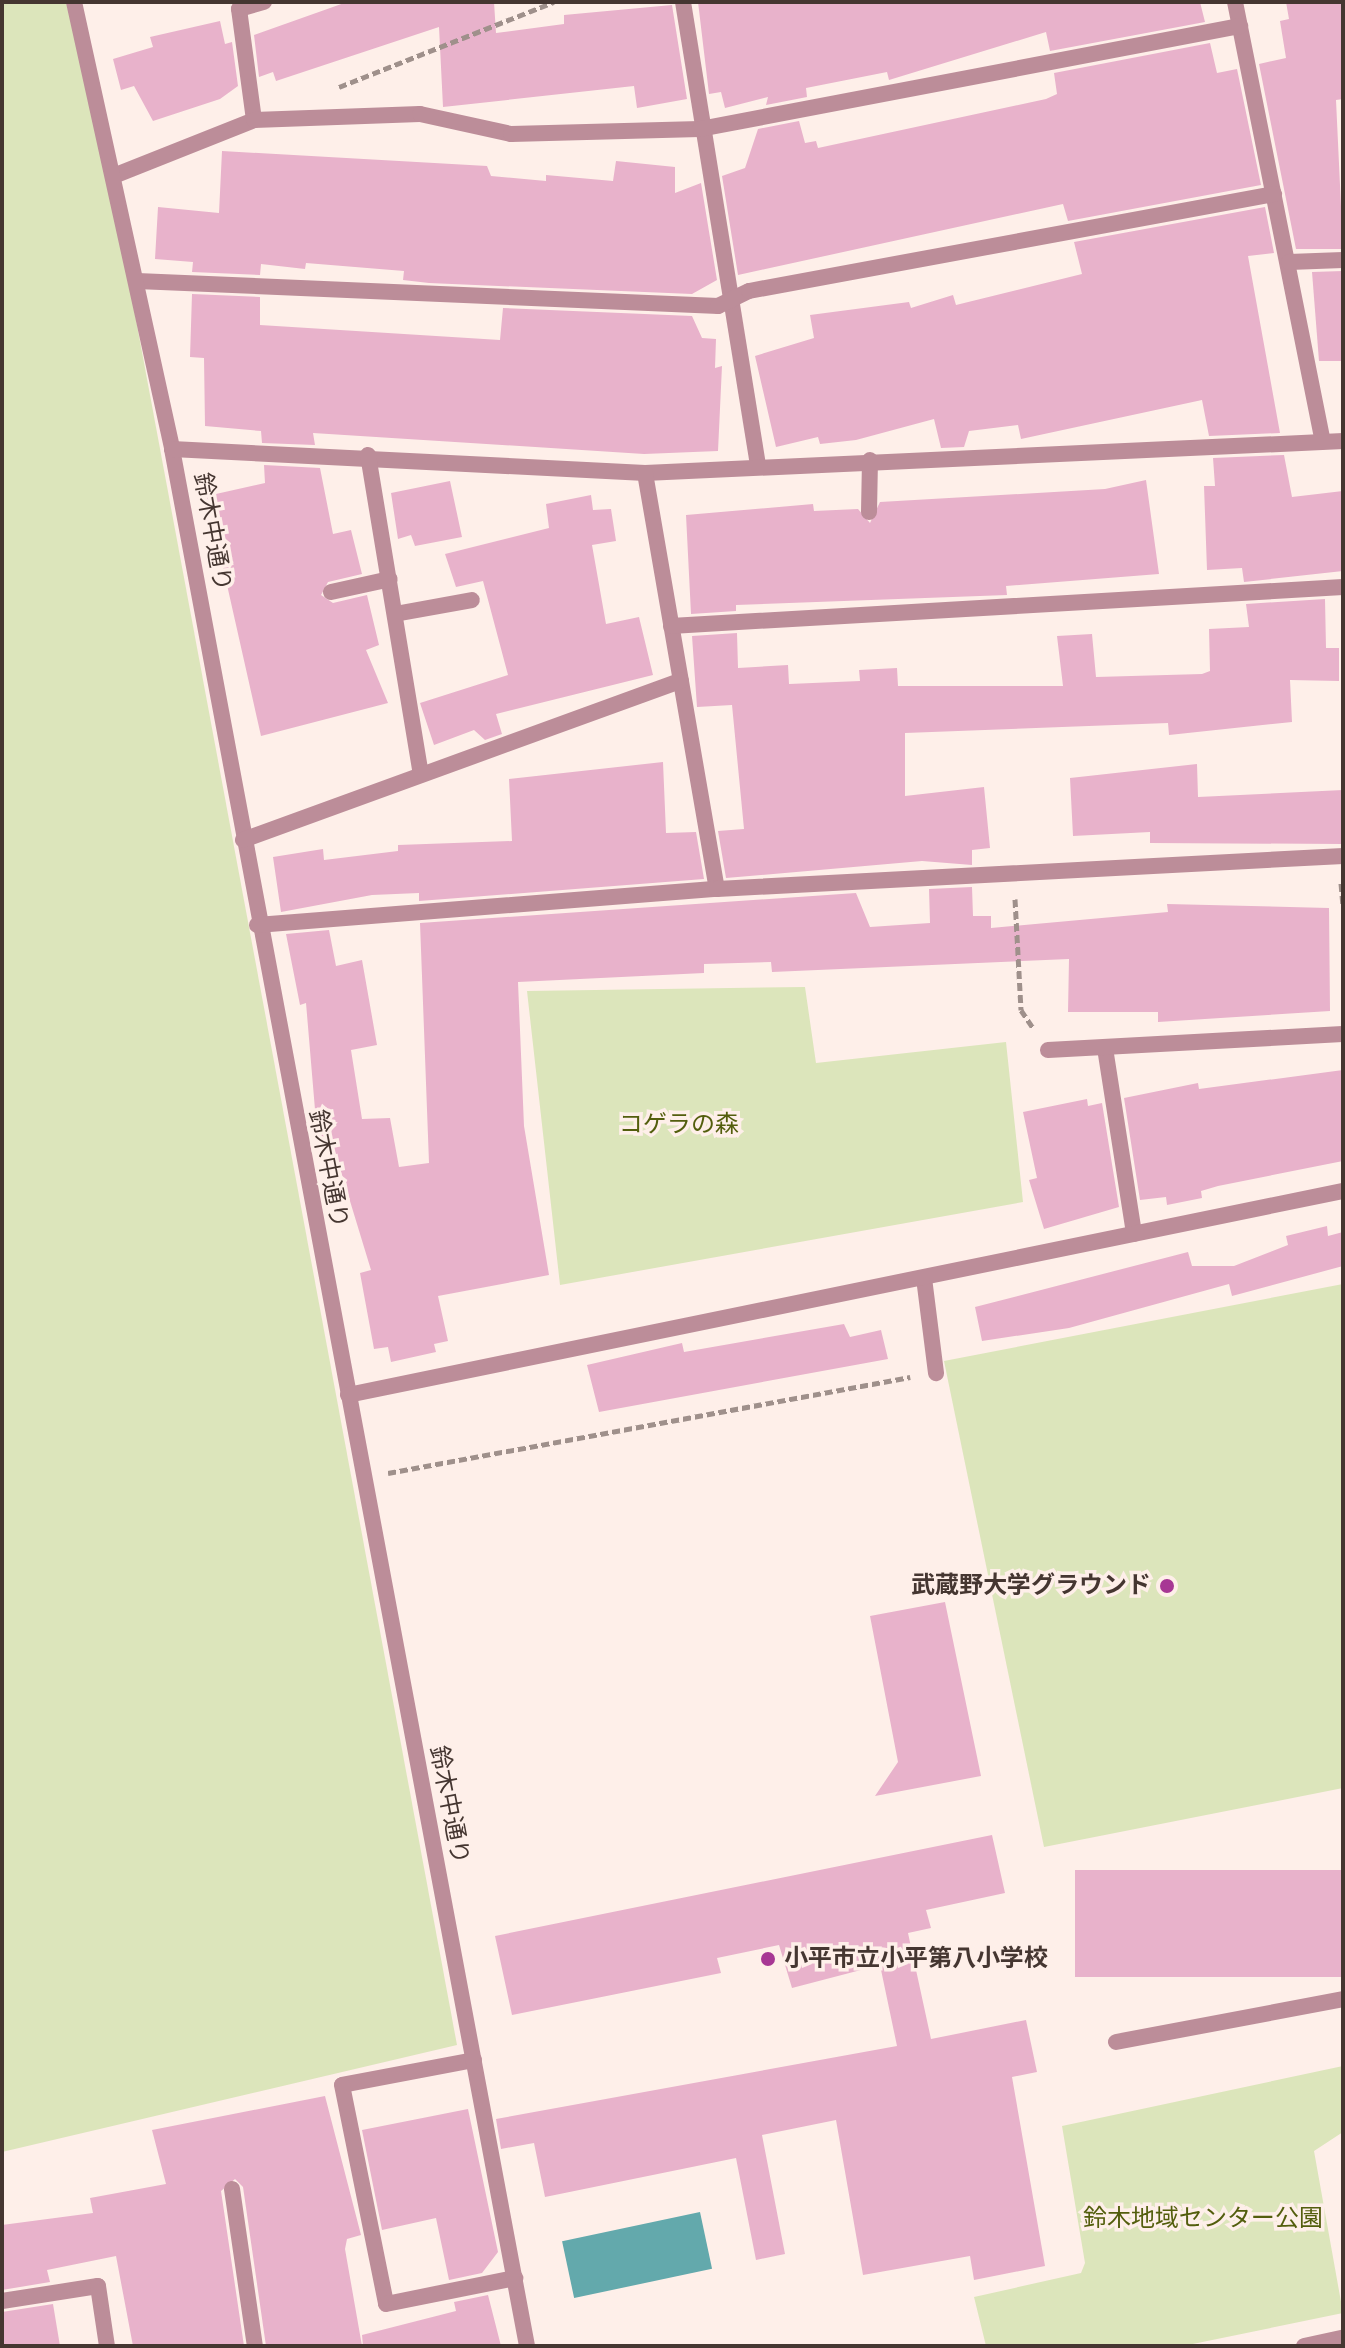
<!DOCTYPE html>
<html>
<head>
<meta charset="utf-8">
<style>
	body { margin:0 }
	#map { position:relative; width:1345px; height:2348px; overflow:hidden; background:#feefe9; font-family:"Work Sans","Noto Sans JP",sans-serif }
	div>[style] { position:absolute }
	.green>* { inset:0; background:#dce5bb }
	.water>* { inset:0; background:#63a9ac; transform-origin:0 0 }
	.building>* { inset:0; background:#e8b2cb; transform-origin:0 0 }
	.path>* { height:5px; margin-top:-2.5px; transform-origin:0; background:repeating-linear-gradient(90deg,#9f908b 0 8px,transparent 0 12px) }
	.lane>* { height:16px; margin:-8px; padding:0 8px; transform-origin:8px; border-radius:8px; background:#bc8d99 }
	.street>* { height:16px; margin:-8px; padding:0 8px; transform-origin:8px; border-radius:8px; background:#bc8d99 }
	.dots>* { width:22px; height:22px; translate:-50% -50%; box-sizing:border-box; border:4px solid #feefe9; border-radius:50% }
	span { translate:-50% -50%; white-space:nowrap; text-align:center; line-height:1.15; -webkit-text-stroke:7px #feefe9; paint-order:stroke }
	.street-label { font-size:24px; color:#453631 }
	.park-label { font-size:24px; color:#535e0d }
	.poi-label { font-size:24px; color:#453631; font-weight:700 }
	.right { translate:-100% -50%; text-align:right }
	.left { translate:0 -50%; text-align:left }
	.frame { position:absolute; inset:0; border:4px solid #453631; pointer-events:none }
</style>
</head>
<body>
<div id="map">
	<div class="green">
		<div style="clip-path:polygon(2px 2px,66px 2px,102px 137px,457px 2045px,2px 2152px)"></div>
		<div style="clip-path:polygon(805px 987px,816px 1063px,1006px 1042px,1023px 1202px,560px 1285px,527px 991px)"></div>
		<div style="clip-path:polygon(1343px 1284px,1343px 1788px,1044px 1847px,944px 1361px)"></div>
		<div style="clip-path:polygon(1343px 2066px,1343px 2132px,1314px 2151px,1343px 2313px,1183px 2346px,986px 2346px,974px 2297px,1081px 2273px,1085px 2263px,1062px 2126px)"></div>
	</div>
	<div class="water">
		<div style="left:700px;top:2212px;width:58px;height:141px;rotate:78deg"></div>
	</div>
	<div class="building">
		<div style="clip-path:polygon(347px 2px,494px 2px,496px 33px,564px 24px,564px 15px,672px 5px,687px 99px,637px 108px,634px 86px,443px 107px,439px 27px,276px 81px,273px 72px,259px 77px,254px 35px)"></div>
		<div style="clip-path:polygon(698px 2px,1200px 2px,1205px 22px,1050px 51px,1046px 32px,889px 80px,887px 72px,806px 88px,807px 97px,766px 105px,768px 97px,725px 108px,721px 92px,709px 94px)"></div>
		<div style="clip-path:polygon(1286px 2px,1343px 2px,1343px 99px,1336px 100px,1343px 249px,1296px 249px,1259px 64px,1286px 58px,1280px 21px,1289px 19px)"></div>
		<div style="clip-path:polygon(220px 21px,225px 44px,232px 42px,238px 86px,220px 99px,153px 121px,134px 86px,121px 90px,113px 59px,153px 47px,150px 37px)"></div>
		<div style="clip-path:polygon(1210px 43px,1217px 73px,1237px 69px,1261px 185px,1068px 221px,1063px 204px,738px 275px,722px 176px,745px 168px,758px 129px,799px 121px,805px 143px,816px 141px,818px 148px,1046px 99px,1057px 94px,1054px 73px)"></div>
		<div style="clip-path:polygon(222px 151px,487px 166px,491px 176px,546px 181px,546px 175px,613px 181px,616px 161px,675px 167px,675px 193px,701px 183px,717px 280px,692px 294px,429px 283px,403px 280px,404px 271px,306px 263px,305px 269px,261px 264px,260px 275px,192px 272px,193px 262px,155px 259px,158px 207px,219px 213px)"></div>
		<div style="clip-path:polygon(1265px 207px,1274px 253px,1248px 256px,1280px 433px,1209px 436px,1202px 400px,1021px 439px,1018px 425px,969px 431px,964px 447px,941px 448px,934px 419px,856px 440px,820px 444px,818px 437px,776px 447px,755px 356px,814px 338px,810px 315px,909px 302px,911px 308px,953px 295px,956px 305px,1082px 274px,1074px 242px)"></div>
		<div style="clip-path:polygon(1343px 271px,1343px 361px,1319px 361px,1312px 272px)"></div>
		<div style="clip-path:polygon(192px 294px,260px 297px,260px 325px,500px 340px,503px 308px,692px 316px,702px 338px,716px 339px,715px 368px,722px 366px,718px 451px,644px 454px,313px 433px,315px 445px,262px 443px,261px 431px,205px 426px,204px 358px,190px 357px)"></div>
		<div style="clip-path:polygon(1284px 455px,1292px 497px,1343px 491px,1343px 571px,1244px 582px,1242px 568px,1207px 570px,1204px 486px,1215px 486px,1213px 458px)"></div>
		<div style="clip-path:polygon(264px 465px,320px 468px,333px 534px,351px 530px,362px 574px,328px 582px,321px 595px,333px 603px,367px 595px,379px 645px,366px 650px,388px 703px,261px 736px,207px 496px,265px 483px)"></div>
		<div style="clip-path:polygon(1146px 480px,1159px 574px,1006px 586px,1007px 595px,736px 605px,736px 611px,691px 614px,686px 515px,813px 504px,814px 511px,858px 509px,870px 523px,880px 502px,1105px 489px)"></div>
		<div style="clip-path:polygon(450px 481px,462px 537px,415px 546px,411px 535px,398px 539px,391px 493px)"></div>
		<div style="clip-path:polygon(591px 495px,593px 510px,611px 509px,616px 541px,592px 545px,606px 624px,639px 617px,653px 675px,496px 714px,502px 734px,485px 740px,474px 730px,434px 745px,420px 703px,508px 675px,483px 581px,456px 587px,445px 554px,549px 528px,546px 504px)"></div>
		<div style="clip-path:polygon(1325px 599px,1326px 648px,1339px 648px,1339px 681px,1290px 680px,1292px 722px,1169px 735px,1168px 723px,905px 733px,905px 796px,984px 787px,990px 848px,972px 850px,972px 865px,922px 861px,726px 878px,718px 831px,744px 829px,732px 705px,697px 707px,692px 636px,737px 633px,738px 668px,788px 665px,789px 684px,860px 681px,859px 670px,897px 668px,898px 686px,1063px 686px,1057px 636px,1092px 634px,1096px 677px,1202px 674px,1210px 671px,1209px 629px,1249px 627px,1246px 604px)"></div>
		<div style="clip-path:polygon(663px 762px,666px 833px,696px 832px,704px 879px,419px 901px,419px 893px,372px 895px,281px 912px,273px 857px,323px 849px,324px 860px,398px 851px,398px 845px,512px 841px,509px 779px)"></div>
		<div style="clip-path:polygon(1197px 764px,1198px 797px,1343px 790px,1343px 844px,1150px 843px,1150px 832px,1073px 836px,1070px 778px)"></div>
		<div style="clip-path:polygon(972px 887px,973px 916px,991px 916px,991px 928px,1168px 912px,1167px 904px,1329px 908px,1330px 1011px,1158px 1022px,1158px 1012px,1068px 1012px,1069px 959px,772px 972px,771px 962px,704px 964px,704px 973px,518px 982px,524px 1126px,549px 1275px,438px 1296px,448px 1341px,434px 1344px,436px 1352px,391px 1362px,388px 1347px,374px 1349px,360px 1273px,371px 1270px,332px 1142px,318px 1145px,306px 1003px,300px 1005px,286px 934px,329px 930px,336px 966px,362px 960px,377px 1045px,351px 1050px,362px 1119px,390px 1118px,399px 1167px,429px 1163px,420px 923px,856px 893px,870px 927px,930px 923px,929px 889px)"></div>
		<div style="clip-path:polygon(1343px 1070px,1343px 1161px,1218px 1186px,1201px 1191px,1202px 1198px,1167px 1205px,1166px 1197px,1140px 1200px,1124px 1098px,1198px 1083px,1199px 1089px)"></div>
		<div style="clip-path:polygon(1087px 1099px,1088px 1106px,1102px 1103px,1119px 1207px,1044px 1229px,1029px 1180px,1037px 1178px,1023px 1112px)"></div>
		<div style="clip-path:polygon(1327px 1226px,1328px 1236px,1343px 1232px,1343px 1266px,1232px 1296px,1229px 1284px,1069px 1328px,982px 1341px,975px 1307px,1188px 1252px,1192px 1266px,1234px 1266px,1288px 1245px,1286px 1236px)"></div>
		<div style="clip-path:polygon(844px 1324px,850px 1337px,881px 1330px,888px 1359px,599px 1412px,587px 1365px,682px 1343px,684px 1352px)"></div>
		<div style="clip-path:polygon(945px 1602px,981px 1776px,875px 1796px,898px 1762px,870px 1616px)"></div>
		<div style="clip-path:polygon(992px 1835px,1005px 1893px,926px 1910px,931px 1928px,908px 1933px,931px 2039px,1026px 2020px,1037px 2072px,1012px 2077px,1045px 2266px,974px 2280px,970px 2256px,863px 2275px,836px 2120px,762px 2135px,785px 2254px,756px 2260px,736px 2158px,545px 2197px,534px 2143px,501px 2149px,496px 2119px,897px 2046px,880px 1965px,792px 1988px,779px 1945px,717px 1958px,721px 1973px,512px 2015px,495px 1936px)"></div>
		<div style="left:1343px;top:1870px;width:107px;height:268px;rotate:90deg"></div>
		<div style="clip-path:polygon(325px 2096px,361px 2235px,347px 2239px,345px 2249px,362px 2346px,266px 2346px,243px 2187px,235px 2179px,221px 2191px,244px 2346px,133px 2346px,116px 2256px,47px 2270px,50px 2282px,2px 2290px,2px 2225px,93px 2213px,90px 2198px,166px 2184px,152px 2130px)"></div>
		<div style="clip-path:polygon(468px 2109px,498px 2252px,482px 2273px,449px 2280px,436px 2218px,382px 2230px,362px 2130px)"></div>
		<div style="clip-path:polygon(488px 2295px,501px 2346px,363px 2346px,362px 2335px,456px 2311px,454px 2302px)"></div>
		<div style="clip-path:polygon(53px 2304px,60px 2346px,2px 2346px,2px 2312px)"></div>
	</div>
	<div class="path">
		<div style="left:339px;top:87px;width:231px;rotate:-21.6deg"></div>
		<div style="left:1341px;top:883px;width:23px;rotate:85deg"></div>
		<div style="left:1015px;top:899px;width:111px;rotate:86.9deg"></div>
		<div style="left:1021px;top:1010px;width:23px;rotate:56deg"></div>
		<div style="left:388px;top:1473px;width:531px;rotate:-10.42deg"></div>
	</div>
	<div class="lane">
		<div style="left:683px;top:2px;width:471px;rotate:80.8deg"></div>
		<div style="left:1235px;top:2px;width:448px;rotate:78.7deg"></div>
		<div style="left:254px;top:120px;width:112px;rotate:-97.7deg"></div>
		<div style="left:239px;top:9px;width:26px;rotate:-16deg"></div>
		<div style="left:116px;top:175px;width:149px;rotate:-21.7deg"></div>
		<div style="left:254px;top:120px;width:166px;rotate:-2.1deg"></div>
		<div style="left:420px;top:114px;width:93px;rotate:12.4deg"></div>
		<div style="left:511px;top:134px;width:189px;rotate:-1.5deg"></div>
		<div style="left:700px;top:129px;width:550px;rotate:-10.8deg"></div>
		<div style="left:1289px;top:262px;width:54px;rotate:-2.1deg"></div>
		<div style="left:137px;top:281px;width:582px;rotate:2.46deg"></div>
		<div style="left:718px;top:306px;width:34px;rotate:-26deg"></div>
		<div style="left:749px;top:291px;width:534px;rotate:-10.47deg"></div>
		<div style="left:869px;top:512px;width:52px;rotate:-88.9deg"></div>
		<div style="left:331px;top:592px;width:60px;rotate:-12.4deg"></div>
		<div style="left:395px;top:614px;width:78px;rotate:-10.3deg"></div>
		<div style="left:924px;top:1278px;width:96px;rotate:82.8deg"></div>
		<div style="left:1116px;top:2042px;width:231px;rotate:-10.7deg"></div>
		<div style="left:474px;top:2060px;width:134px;rotate:169.3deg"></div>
		<div style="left:342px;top:2085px;width:223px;rotate:78.6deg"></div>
		<div style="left:386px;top:2304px;width:132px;rotate:-11.4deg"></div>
	</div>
	<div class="street">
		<div style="left:74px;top:2px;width:458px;rotate:77.6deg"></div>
		<div style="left:172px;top:449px;width:1930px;rotate:79.4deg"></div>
		<div style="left:172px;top:449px;width:474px;rotate:2.9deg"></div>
		<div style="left:645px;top:473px;width:699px;rotate:-2.62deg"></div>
		<div style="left:368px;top:455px;width:323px;rotate:80.6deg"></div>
		<div style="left:645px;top:473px;width:422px;rotate:80.2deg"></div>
		<div style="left:671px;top:626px;width:673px;rotate:-3.32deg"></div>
		<div style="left:243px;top:840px;width:466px;rotate:-20deg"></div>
		<div style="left:257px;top:925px;width:461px;rotate:-4.5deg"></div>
		<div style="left:717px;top:889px;width:627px;rotate:-3.02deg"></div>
		<div style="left:1105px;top:1048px;width:188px;rotate:81.1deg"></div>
		<div style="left:1048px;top:1050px;width:295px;rotate:-3.1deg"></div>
		<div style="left:348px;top:1395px;width:1016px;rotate:-11.59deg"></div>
		<div style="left:232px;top:2189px;width:159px;rotate:81.7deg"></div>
		<div style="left:2px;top:2301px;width:97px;rotate:-8.9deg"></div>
		<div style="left:98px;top:2286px;width:61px;rotate:81.5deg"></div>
		<div style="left:1304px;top:2346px;width:40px;rotate:-12deg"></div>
	</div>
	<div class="dots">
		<div style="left:1167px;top:1586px;background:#a73794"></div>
		<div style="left:768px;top:1959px;background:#a73794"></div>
	</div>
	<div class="street-label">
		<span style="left:212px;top:532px;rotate:80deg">鈴木中通り</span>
		<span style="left:328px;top:1169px;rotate:79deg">鈴木中通り</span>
		<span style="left:449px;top:1805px;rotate:79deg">鈴木中通り</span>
	</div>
	<div class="park-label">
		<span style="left:679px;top:1125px">コゲラの森</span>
		<span style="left:1203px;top:2219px">鈴木地域センター公園</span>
	</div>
	<div class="poi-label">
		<span class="right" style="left:1151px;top:1586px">武蔵野大学グラウンド</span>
		<span class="left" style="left:784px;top:1959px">小平市立小平第八小学校</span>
	</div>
	<div class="frame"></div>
</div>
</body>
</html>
